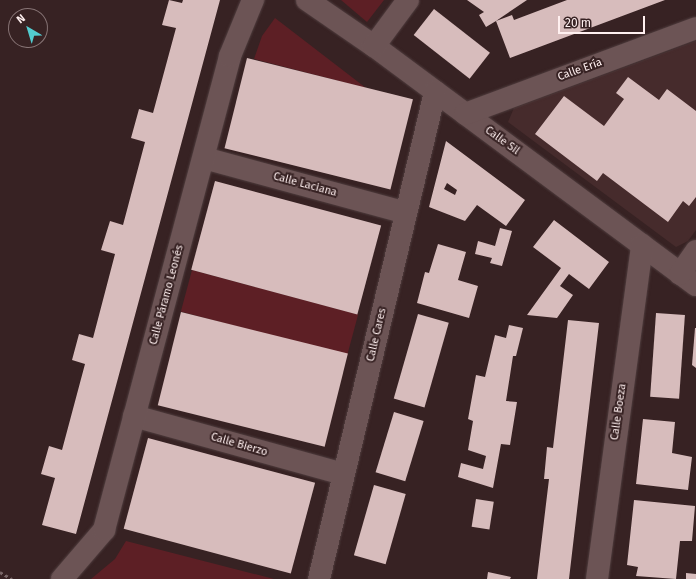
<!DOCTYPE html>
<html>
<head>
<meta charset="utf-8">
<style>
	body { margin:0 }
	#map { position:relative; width:696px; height:579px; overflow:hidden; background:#372223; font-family:"Fira Sans",sans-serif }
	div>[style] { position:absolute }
	.built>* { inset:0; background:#462b2c }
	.green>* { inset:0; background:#5d1f25; transform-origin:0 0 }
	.building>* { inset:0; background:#d7bcbc; transform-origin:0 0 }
	.path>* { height:2.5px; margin-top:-1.25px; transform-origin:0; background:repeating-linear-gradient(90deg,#7a6768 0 3px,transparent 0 6px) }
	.roads { filter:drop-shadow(0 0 1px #4f3d3e) drop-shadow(0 0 1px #4f3d3e) }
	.minor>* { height:22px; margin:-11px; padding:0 11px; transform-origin:11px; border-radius:11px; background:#6c5455 }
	span { translate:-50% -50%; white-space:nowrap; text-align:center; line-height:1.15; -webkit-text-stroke:4px #372223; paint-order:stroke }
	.street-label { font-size:11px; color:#fff0f0 }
	.north { position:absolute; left:8px; top:8px; width:40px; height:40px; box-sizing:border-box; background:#372223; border:1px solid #877475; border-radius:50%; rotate:322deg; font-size:11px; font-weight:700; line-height:16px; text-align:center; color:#fff0f0 }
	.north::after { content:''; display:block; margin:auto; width:14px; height:18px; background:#52ccd0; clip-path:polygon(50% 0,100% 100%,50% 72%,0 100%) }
	.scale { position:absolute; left:558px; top:16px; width:87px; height:18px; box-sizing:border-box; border:2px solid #fff0f0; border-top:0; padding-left:5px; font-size:12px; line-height:14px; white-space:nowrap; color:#fff0f0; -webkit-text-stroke:3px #372223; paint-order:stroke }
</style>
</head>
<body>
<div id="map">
	<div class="built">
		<div style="clip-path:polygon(696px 41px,696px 230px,688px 241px,676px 247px,508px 122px,514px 108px)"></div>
	</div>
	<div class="green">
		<div style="clip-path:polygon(341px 0,384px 0,367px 22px)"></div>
		<div style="clip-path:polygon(275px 18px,366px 88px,254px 59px,262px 36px)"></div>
		<div style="left:192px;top:270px;width:172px;height:43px;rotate:15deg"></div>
		<div style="clip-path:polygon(126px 541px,274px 579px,91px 579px,115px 559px)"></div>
	</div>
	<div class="building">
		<div style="clip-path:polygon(169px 0,182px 3px,183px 0,220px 0,76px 534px,42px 525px,55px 478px,41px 474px,49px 446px,62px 450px,85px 364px,72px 360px,79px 334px,93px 338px,115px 254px,101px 250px,110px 221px,123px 225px,145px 142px,131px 138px,139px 109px,153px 113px,176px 28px,162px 25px)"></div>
		<div style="clip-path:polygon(467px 0,527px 0,496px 21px,512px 15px,514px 20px,567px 0,665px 0,510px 58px,496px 21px,486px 27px,479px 15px,484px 12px)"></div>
		<div style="left:434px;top:9px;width:71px;height:33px;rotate:38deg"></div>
		<div style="left:247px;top:58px;width:171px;height:93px;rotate:14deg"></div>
		<div style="clip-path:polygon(628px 77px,659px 100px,667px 89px,696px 111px,696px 197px,689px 206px,683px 201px,668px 222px,603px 173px,597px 181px,535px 134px,564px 96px,604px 126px,624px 99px,616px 93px)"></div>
		<div style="clip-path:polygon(evenodd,446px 141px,525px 200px,506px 226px,477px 205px,465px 221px,429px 207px,446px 141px,447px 183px,457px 190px,455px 195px,444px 189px,447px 183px)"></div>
		<div style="left:215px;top:181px;width:172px;height:92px;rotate:15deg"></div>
		<div style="clip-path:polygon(554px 220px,609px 262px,589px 289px,569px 274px,560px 286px,573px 295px,557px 318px,527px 315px,561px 268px,533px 247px)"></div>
		<div style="clip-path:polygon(500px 228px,512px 231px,502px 266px,490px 263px,492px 258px,475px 254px,478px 241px,495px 246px)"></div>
		<div style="clip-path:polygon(438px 244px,466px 252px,458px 280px,478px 286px,469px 318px,417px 303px,425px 272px,429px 273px)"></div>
		<div style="left:181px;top:312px;width:172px;height:96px;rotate:14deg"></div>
		<div style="left:656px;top:313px;width:29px;height:84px;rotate:4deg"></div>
		<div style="left:418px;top:314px;width:32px;height:88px;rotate:16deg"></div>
		<div style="clip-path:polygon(568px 320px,599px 323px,569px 579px,537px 579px,549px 479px,544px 479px,547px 447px,553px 448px)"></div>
		<div style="clip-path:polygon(509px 325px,523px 328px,516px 356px,513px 356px,506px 401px,517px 402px,510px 445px,501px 444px,493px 488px,458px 477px,461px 463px,483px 469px,486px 456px,468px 450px,473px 421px,468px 419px,476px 375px,485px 377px,495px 335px,506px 338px)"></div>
		<div style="clip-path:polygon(695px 328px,696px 328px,696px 368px,692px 365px)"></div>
		<div style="left:394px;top:412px;width:31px;height:63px;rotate:17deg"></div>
		<div style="clip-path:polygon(643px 419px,675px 422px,672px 453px,692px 457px,688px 490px,636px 484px)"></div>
		<div style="left:148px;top:438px;width:173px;height:94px;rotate:15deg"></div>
		<div style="left:374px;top:485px;width:33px;height:73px;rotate:16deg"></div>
		<div style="left:476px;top:499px;width:18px;height:28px;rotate:9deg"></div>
		<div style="clip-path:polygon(634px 500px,695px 506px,692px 541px,680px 541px,676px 579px,636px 576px,638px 567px,627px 565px)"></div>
		<div style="clip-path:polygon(488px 572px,511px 577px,510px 579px,487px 579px)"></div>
		<div style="clip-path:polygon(686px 573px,696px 574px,696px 579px,686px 579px)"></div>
	</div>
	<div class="path">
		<div style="left:0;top:572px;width:14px;rotate:30deg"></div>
	</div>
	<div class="roads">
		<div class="minor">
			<div style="left:307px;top:0;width:81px;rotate:34.5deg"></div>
			<div style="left:374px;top:46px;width:401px;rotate:36.6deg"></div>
			<div style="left:374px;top:46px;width:57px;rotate:-53.5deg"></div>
			<div style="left:465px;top:114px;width:246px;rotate:-20.4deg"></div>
			<div style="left:204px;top:158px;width:209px;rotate:15.2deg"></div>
			<div style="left:680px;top:274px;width:28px;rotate:-55deg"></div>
			<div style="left:134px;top:416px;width:217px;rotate:15.5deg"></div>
			<div style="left:62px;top:579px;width:65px;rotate:-49.4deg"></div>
			<div style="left:104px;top:530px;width:490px;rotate:-75.1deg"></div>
			<div style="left:230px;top:56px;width:61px;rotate:-67.7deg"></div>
			<div style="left:319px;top:579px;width:501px;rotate:-76.6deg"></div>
			<div style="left:597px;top:579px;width:337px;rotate:-82.3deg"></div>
		</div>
	</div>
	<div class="street-label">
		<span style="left:580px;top:70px;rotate:-20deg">Calle Ería</span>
		<span style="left:502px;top:141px;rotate:36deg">Calle Sil</span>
		<span style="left:305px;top:185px;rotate:15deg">Calle Laciana</span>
		<span style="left:167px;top:295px;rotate:-75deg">Calle Páramo Leonés</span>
		<span style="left:377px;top:335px;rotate:-77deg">Calle Cares</span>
		<span style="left:619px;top:412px;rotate:-82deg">Calle Boeza</span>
		<span style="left:239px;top:445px;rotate:16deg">Calle Bierzo</span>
	</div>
	<div class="north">N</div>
	<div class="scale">20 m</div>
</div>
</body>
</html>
